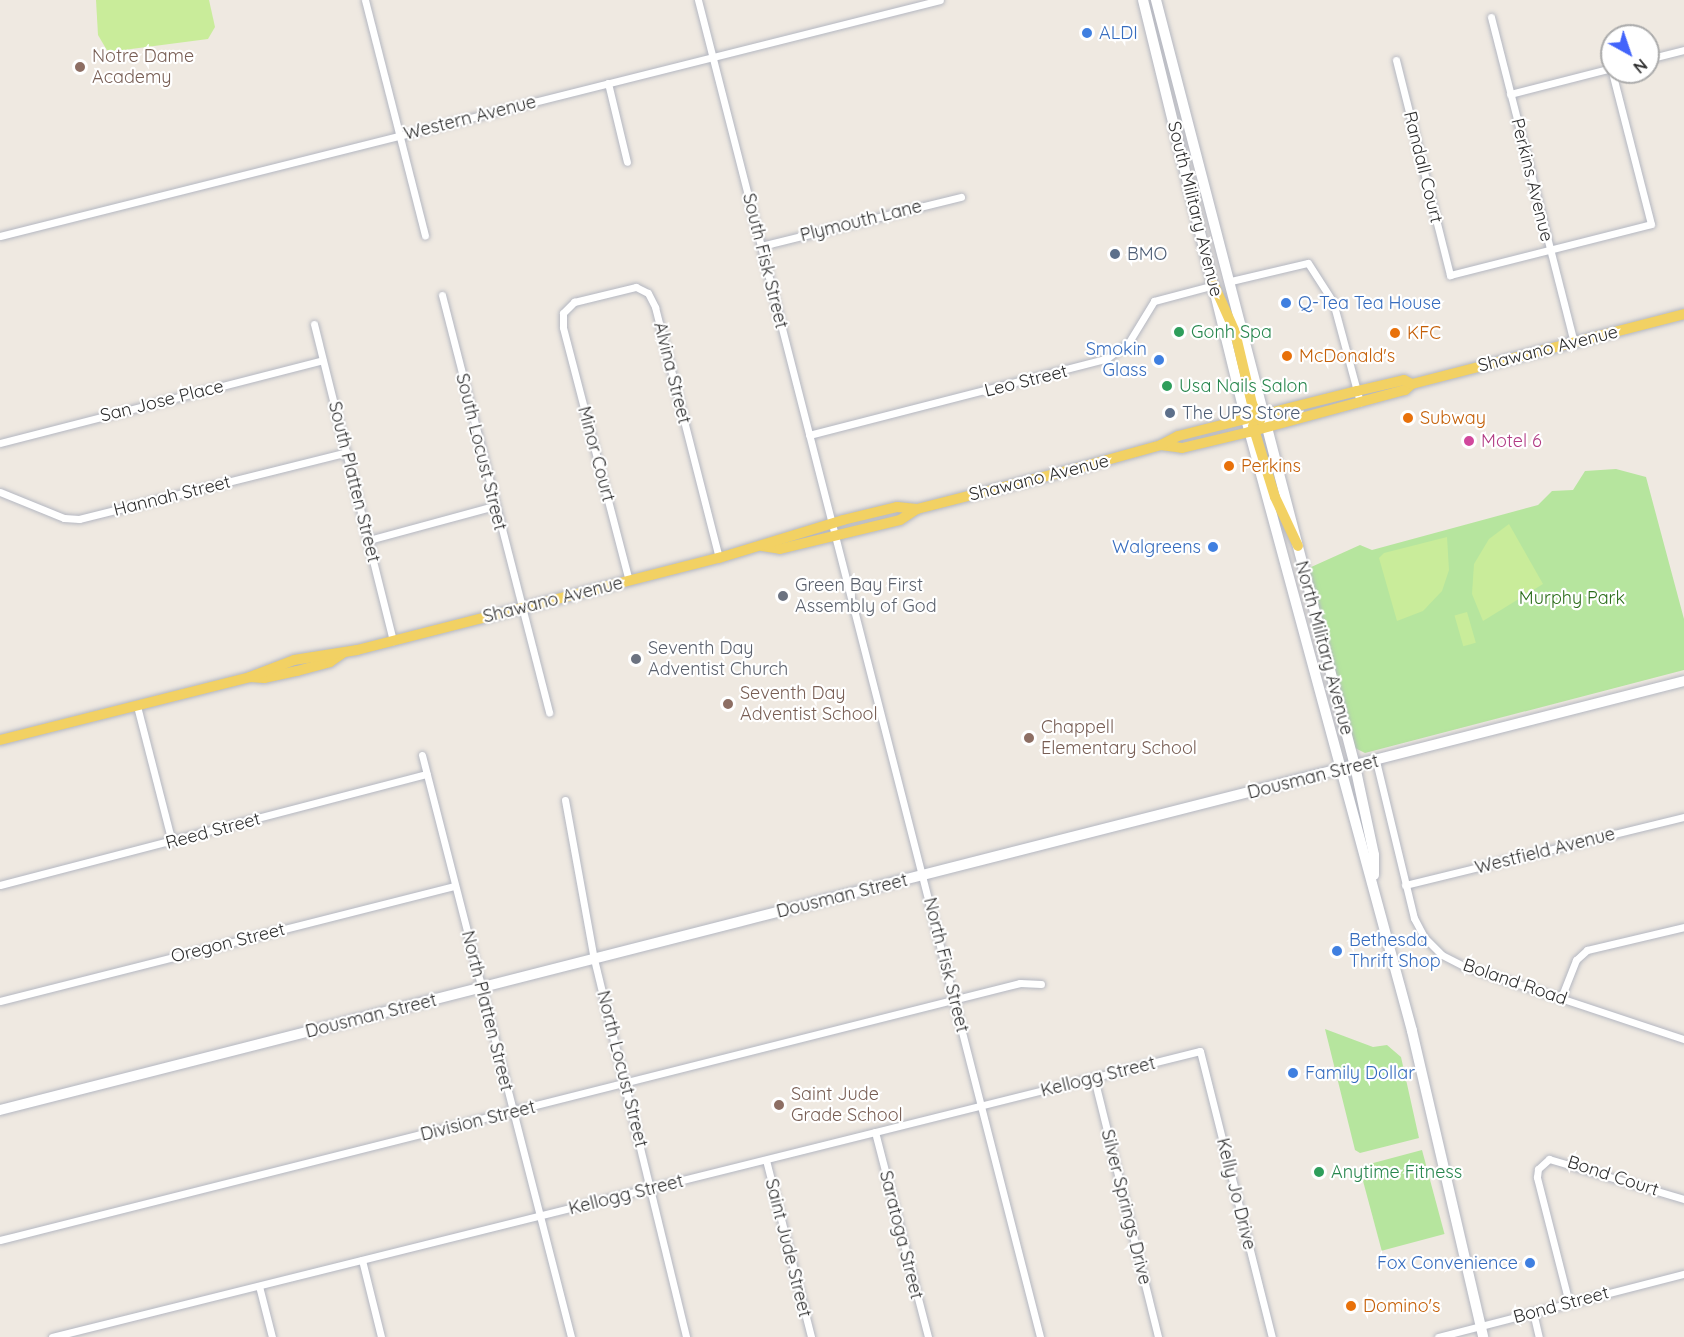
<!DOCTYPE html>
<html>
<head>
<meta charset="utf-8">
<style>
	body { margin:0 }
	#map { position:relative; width:1684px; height:1337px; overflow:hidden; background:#efe9e1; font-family:Quicksand,sans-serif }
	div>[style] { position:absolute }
	.green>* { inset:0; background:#b6e59e; transform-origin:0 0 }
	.pitch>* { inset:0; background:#c9ec9a; transform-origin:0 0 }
	.roads { filter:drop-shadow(0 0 2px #b4b7c1) drop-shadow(0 0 2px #b4b7c1) }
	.street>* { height:7px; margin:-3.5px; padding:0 3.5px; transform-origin:3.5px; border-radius:3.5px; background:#fff }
	.secondary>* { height:10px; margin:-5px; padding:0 5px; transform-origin:5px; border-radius:5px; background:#fff }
	.primary>* { height:10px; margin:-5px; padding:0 5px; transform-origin:5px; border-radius:5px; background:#f2d163 }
	.dots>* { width:16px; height:16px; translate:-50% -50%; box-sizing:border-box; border:3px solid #fff; border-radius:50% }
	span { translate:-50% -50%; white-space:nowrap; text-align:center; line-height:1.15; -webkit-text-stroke:4.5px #fff; paint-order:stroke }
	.shop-label { font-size:18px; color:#366cbe }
	.left { translate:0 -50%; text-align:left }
	.right { translate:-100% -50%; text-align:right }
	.education-label { font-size:18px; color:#785e54 }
	.street-label { font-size:18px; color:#2e2e2e }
	.service-label { font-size:18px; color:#4e5e75 }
	.leisure-label { font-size:18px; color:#27864d }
	.food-label { font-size:18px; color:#c56008 }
	.hotel-label { font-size:18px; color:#b23c85 }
	.worship-label { font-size:18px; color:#5b616d }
	.park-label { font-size:18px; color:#2c6e1b }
	.north { position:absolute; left:1600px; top:24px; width:60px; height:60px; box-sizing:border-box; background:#fff; border:2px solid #ababab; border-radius:50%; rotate:140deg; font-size:16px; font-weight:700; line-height:24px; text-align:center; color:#2e2e2e }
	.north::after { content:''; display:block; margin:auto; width:21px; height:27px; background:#4264fb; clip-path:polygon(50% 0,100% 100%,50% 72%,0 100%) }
</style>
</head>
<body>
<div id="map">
	<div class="green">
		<div style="clip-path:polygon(1616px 469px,1646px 477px,1684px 619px,1684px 670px,1365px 753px,1355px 748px,1309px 568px,1360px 545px,1372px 550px,1538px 505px,1552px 491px,1573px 490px,1585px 471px)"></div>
		<div style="clip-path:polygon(1325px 1029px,1373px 1047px,1387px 1045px,1401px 1057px,1419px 1138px,1360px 1153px,1355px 1150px)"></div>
		<div style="left:1422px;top:1150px;width:87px;height:65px;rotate:75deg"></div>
	</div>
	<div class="pitch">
		<div style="clip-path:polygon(96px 0,209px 0,215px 27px,208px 39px,108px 52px,98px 35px)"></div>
		<div style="clip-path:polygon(1509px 524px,1543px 584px,1483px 621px,1472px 594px,1474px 564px,1489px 539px)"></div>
		<div style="clip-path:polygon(1447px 537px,1449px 570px,1442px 591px,1423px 611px,1397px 621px,1379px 558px,1384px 553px)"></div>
		<div style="left:1467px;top:612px;width:32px;height:13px;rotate:74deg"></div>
	</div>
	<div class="roads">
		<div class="street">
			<div style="left:365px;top:0;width:243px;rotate:75.7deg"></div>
			<div style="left:698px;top:0;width:1380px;rotate:75.65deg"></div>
			<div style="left:1491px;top:17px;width:335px;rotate:75.7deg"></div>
			<div style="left:1648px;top:59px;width:37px;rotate:-14deg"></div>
			<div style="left:1396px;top:60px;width:222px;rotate:75.9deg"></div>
			<div style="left:1450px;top:275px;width:207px;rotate:-14.2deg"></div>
			<div style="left:1651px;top:224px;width:161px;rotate:-104.4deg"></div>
			<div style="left:608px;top:83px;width:81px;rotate:76.5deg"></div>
			<div style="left:1510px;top:94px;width:105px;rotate:-14.3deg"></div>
			<div style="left:0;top:236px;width:969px;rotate:-14.09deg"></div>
			<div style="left:761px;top:246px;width:206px;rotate:-13.8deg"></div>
			<div style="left:1231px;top:281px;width:79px;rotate:-13.2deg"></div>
			<div style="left:1308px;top:263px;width:46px;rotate:57.3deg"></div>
			<div style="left:1333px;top:302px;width:104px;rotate:74.9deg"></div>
			<div style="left:442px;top:295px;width:431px;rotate:75.6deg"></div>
			<div style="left:314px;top:324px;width:327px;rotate:76deg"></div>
			<div style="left:809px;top:435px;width:307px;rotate:-14.4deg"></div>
			<div style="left:1106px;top:359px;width:29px;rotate:-36deg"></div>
			<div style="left:1129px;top:342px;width:48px;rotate:-58.6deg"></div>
			<div style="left:1154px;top:301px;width:62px;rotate:-14.9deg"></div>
			<div style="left:0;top:443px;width:333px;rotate:-14.4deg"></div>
			<div style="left:0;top:492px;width:69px;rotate:22.1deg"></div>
			<div style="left:64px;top:518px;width:15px;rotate:4deg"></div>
			<div style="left:79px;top:519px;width:276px;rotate:-14deg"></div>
			<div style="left:369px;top:540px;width:130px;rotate:-15.2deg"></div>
			<div style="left:629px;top:581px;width:262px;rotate:-104.6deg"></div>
			<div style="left:563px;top:327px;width:14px;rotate:-90deg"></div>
			<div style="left:563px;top:313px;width:16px;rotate:-45deg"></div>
			<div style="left:574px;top:302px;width:64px;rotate:-13.6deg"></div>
			<div style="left:636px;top:287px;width:13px;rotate:27deg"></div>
			<div style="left:648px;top:293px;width:16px;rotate:63deg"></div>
			<div style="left:655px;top:307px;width:259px;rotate:75.7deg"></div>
			<div style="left:137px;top:706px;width:140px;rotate:75.6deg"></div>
			<div style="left:422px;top:755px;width:601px;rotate:75.64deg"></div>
			<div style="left:1376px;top:761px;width:162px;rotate:76.4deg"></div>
			<div style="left:1414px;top:918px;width:21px;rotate:62deg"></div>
			<div style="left:1424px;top:937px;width:25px;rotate:45deg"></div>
			<div style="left:1442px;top:955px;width:25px;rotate:27deg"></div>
			<div style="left:1464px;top:966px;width:232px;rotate:18.4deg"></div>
			<div style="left:565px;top:800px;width:162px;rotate:79.7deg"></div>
			<div style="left:594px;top:959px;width:389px;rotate:76.3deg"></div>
			<div style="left:0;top:885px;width:441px;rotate:-14.6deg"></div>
			<div style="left:1405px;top:885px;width:287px;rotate:-13.7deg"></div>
			<div style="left:1561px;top:998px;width:41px;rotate:-68.5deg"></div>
			<div style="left:1576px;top:960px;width:15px;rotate:-42deg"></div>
			<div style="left:1587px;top:950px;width:100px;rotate:-13.3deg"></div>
			<div style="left:0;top:1001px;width:469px;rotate:-14.2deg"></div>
			<div style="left:1094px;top:1078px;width:267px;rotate:76.1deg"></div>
			<div style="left:875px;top:1132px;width:212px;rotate:75.5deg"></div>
			<div style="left:766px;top:1160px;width:183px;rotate:75.7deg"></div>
			<div style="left:0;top:1240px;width:1052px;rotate:-14.14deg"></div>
			<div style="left:1020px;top:983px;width:21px;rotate:3deg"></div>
			<div style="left:362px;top:1260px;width:79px;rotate:76.1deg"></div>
			<div style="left:259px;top:1286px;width:53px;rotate:75.7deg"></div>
			<div style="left:1569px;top:1303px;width:130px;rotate:-104.3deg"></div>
			<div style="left:1537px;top:1177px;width:8px;rotate:-83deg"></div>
			<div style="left:1538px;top:1169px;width:15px;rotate:-42deg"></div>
			<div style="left:1549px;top:1159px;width:141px;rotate:16.5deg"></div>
			<div style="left:1533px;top:1312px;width:26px;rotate:77deg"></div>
			<div style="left:52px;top:1337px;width:1183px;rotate:-13.99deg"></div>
			<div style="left:1200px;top:1051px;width:295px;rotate:75.9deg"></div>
			<div style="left:1438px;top:1337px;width:254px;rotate:-14.4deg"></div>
		</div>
		<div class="secondary">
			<div style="left:1143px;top:0;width:431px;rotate:76.2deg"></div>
			<div style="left:1246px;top:419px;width:634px;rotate:74.82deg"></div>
			<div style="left:1412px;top:1031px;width:314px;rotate:76.9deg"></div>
			<div style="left:1156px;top:0;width:791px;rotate:75.44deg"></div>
			<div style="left:1355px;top:766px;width:91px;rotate:77.9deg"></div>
			<div style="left:1374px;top:855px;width:20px;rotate:90deg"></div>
			<div style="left:0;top:1110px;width:1738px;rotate:-14.29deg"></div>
		</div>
		<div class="primary">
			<div style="left:1214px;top:285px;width:51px;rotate:65.9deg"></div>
			<div style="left:1235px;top:332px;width:74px;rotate:76.7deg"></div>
			<div style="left:1252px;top:404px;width:18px;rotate:63deg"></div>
			<div style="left:1253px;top:426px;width:74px;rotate:72.8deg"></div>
			<div style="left:1275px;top:497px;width:54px;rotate:64.9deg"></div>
			<div style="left:1161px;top:445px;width:21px;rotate:8deg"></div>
			<div style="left:1182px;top:448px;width:69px;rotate:-13.4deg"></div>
			<div style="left:1249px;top:432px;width:162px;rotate:-15.1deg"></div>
			<div style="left:1405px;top:390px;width:9px;rotate:-41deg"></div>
			<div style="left:1412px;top:384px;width:281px;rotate:-14.4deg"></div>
			<div style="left:762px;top:546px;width:18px;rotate:9deg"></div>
			<div style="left:780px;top:549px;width:123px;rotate:-13.6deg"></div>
			<div style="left:900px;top:520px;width:20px;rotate:-33deg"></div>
			<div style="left:917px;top:509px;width:178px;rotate:-14.3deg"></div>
			<div style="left:1089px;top:465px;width:75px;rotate:-15.5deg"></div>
			<div style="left:1161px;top:445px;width:19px;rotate:-28deg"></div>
			<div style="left:1178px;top:436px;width:185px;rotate:-14.1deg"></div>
			<div style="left:1357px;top:391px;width:48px;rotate:-13.2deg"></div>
			<div style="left:1404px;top:380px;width:9px;rotate:27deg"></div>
			<div style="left:250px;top:677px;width:14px;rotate:4deg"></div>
			<div style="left:264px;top:678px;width:34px;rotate:-12deg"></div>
			<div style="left:297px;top:671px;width:34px;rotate:-15deg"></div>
			<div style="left:330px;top:662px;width:16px;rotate:-35deg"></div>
			<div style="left:0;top:740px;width:258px;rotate:-14.1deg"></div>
			<div style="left:250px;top:677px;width:47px;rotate:-21.1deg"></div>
			<div style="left:294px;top:660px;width:64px;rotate:-9deg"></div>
			<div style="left:357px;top:650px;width:374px;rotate:-14.3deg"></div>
			<div style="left:719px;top:558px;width:130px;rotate:-17deg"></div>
			<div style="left:843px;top:520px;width:56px;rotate:-13.5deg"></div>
			<div style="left:897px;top:507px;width:20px;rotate:6deg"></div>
		</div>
	</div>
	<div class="dots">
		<div style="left:1087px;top:33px;background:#3f7fe0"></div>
		<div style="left:80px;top:67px;background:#8d6e63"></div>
		<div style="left:1115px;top:254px;background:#5c6f8a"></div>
		<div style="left:1286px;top:303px;background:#3f7fe0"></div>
		<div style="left:1179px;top:332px;background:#2e9e5b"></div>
		<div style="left:1395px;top:333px;background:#e8710a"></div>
		<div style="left:1287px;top:356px;background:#e8710a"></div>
		<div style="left:1159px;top:360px;background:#3f7fe0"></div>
		<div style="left:1167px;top:386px;background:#2e9e5b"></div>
		<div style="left:1170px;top:413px;background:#5c6f8a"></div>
		<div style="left:1408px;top:418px;background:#e8710a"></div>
		<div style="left:1469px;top:441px;background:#d1479c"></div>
		<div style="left:1229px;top:466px;background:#e8710a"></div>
		<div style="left:1213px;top:547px;background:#3f7fe0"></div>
		<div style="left:783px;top:596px;background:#6b7280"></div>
		<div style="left:636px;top:659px;background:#6b7280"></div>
		<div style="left:728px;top:704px;background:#8d6e63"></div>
		<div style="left:1029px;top:738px;background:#8d6e63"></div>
		<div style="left:1337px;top:951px;background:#3f7fe0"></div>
		<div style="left:1293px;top:1073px;background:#3f7fe0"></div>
		<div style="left:779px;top:1105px;background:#8d6e63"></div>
		<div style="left:1319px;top:1172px;background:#2e9e5b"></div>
		<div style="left:1530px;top:1263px;background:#3f7fe0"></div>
		<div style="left:1351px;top:1306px;background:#e8710a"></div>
	</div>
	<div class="shop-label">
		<span class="left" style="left:1099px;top:33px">ALDI</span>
		<span class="left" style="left:1298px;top:303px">Q-Tea Tea House</span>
		<span class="right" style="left:1147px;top:360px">Smokin<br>Glass</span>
		<span class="right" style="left:1201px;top:547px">Walgreens</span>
		<span class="left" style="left:1349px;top:951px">Bethesda<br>Thrift Shop</span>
		<span class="left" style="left:1305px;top:1073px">Family Dollar</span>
		<span class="right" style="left:1518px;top:1263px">Fox Convenience</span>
	</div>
	<div class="education-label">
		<span class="left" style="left:92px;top:67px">Notre Dame<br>Academy</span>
		<span class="left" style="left:740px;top:704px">Seventh Day<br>Adventist School</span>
		<span class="left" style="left:1041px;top:738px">Chappell<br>Elementary School</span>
		<span class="left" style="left:791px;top:1105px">Saint Jude<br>Grade School</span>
	</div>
	<div class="street-label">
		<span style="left:470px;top:118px;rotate:-14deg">Western Avenue</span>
		<span style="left:1423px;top:167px;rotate:76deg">Randall Court</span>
		<span style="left:1532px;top:180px;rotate:76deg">Perkins Avenue</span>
		<span style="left:1195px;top:209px;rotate:76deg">South Military Avenue</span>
		<span style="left:861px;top:221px;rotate:-14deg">Plymouth Lane</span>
		<span style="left:765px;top:261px;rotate:76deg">South Fisk Street</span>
		<span style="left:1548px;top:349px;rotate:-14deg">Shawano Avenue</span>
		<span style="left:672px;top:373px;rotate:76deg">Alvina Street</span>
		<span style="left:1026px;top:381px;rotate:-14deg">Leo Street</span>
		<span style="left:162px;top:401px;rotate:-14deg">San Jose Place</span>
		<span style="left:481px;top:452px;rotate:76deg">South Locust Street</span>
		<span style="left:596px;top:454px;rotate:75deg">Minor Court</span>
		<span style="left:1039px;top:478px;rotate:-14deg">Shawano Avenue</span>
		<span style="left:354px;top:482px;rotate:76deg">South Platten Street</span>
		<span style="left:172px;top:496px;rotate:-14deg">Hannah Street</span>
		<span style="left:553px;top:600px;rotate:-14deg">Shawano Avenue</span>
		<span style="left:1324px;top:648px;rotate:75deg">North Military Avenue</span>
		<span style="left:1313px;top:777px;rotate:-14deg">Dousman Street</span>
		<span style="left:213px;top:831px;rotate:-15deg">Reed Street</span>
		<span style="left:1545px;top:851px;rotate:-14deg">Westfield Avenue</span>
		<span style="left:842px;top:896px;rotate:-14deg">Dousman Street</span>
		<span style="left:228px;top:943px;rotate:-14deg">Oregon Street</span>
		<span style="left:946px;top:965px;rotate:76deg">North Fisk Street</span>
		<span style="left:1515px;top:982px;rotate:19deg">Boland Road</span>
		<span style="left:487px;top:1011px;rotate:76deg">North Platten Street</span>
		<span style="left:371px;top:1016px;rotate:-14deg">Dousman Street</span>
		<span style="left:622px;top:1069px;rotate:76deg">North Locust Street</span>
		<span style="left:1098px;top:1077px;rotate:-14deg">Kellogg Street</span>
		<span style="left:478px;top:1121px;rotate:-14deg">Division Street</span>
		<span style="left:1613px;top:1176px;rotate:18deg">Bond Court</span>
		<span style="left:1236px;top:1194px;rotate:76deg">Kelly Jo Drive</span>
		<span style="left:626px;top:1195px;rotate:-14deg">Kellogg Street</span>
		<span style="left:1126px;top:1207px;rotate:76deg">Silver Springs Drive</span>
		<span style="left:901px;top:1235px;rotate:76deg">Saratoga Street</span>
		<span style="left:788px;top:1248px;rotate:76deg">Saint Jude Street</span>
		<span style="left:1561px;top:1305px;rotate:-15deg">Bond Street</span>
	</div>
	<div class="service-label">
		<span class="left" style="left:1127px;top:254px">BMO</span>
		<span class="left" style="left:1182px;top:413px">The UPS Store</span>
	</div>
	<div class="leisure-label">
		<span class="left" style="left:1191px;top:332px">Gonh Spa</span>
		<span class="left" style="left:1179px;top:386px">Usa Nails Salon</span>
		<span class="left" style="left:1331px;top:1172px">Anytime Fitness</span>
	</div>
	<div class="food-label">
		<span class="left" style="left:1407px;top:333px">KFC</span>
		<span class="left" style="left:1299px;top:356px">McDonald's</span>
		<span class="left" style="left:1420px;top:418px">Subway</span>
		<span class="left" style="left:1241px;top:466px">Perkins</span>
		<span class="left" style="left:1363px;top:1306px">Domino's</span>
	</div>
	<div class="hotel-label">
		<span class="left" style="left:1481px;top:441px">Motel 6</span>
	</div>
	<div class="worship-label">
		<span class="left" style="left:795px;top:596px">Green Bay First<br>Assembly of God</span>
		<span class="left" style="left:648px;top:659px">Seventh Day<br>Adventist Church</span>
	</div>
	<div class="park-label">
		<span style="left:1572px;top:598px">Murphy Park</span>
	</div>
	<div class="north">N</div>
</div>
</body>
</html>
